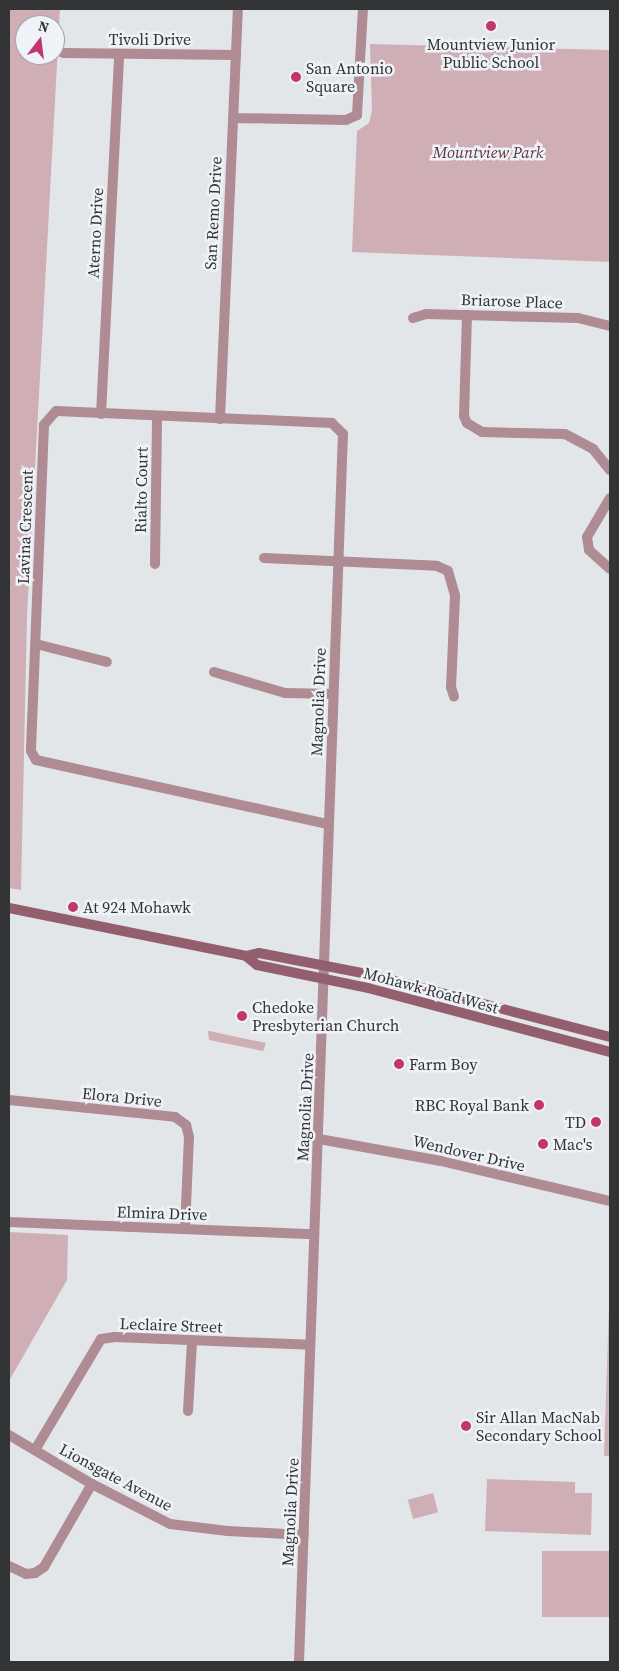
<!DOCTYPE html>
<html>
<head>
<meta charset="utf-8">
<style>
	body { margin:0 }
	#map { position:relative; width:619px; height:1671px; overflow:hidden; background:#e2e6e9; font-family:"Source Serif 4",serif }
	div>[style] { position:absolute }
	.green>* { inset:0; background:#cfaeb6; transform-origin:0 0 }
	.street>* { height:10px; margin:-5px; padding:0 5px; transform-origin:5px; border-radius:5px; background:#af8b94 }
	.secondary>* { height:10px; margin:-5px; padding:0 5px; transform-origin:5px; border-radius:5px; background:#935f6e }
	.dots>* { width:14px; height:14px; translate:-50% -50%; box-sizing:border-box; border:2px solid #eff3f7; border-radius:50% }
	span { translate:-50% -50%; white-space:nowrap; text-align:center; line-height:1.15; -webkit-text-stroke:5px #eff3f7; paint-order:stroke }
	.street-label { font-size:16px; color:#333435 }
	.poi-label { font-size:16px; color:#333435 }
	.left { translate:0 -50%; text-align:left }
	.right { translate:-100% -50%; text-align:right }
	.park-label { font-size:16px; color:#633241; font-style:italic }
	.frame { position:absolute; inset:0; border:10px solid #333435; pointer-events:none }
	.north { position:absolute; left:15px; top:15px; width:50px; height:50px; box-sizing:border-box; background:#eff3f7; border:1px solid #a4a7a9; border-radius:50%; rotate:15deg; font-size:14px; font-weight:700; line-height:20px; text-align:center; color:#333435 }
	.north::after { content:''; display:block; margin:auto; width:18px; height:22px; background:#c1366c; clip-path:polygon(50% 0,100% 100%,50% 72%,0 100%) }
</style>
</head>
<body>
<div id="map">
	<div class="green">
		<div style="clip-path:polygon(evenodd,9px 9px,60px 9px,27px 615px,21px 890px,9px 888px,9px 9px,25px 25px,55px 25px,55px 55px,25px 55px,25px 25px)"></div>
		<div style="clip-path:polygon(370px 44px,610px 50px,610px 262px,352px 252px,357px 131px,369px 123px,372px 111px)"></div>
		<div style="clip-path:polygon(208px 1031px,209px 1031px,266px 1043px,263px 1051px,209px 1040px)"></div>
		<div style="clip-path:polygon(9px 1232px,68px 1235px,67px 1280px,9px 1381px)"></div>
		<div style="clip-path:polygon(610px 1277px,610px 1456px,604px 1456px)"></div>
		<div style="clip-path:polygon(487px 1479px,575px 1482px,575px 1493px,592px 1493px,591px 1535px,485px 1531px)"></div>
		<div style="left:433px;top:1493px;width:20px;height:26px;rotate:75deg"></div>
		<div style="left:610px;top:1551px;width:66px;height:68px;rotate:90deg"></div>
	</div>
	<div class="street">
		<div style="left:63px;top:53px;width:173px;rotate:0.7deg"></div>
		<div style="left:233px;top:118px;width:113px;rotate:1deg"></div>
		<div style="left:346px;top:120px;width:12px;rotate:-24deg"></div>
		<div style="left:357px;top:115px;width:106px;rotate:-86.8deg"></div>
		<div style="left:467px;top:315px;width:101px;rotate:91.7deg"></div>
		<div style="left:464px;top:416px;width:8px;rotate:67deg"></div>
		<div style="left:467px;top:423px;width:17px;rotate:31deg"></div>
		<div style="left:482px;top:432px;width:83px;rotate:1.4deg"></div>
		<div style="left:565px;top:434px;width:32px;rotate:28deg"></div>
		<div style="left:593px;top:449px;width:27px;rotate:51deg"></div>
		<div style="left:413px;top:318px;width:14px;rotate:-17deg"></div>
		<div style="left:426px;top:314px;width:152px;rotate:1.5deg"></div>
		<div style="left:578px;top:318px;width:33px;rotate:14deg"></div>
		<div style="left:101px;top:414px;width:360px;rotate:-87.1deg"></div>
		<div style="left:220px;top:419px;width:410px;rotate:-87.5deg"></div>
		<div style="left:610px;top:498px;width:45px;rotate:120.5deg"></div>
		<div style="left:587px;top:537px;width:13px;rotate:81deg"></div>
		<div style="left:589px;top:550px;width:28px;rotate:42deg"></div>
		<div style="left:264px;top:558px;width:173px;rotate:2.6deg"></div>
		<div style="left:437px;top:566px;width:12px;rotate:24deg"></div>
		<div style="left:448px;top:571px;width:26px;rotate:74deg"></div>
		<div style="left:455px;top:596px;width:91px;rotate:92.5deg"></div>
		<div style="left:451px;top:687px;width:10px;rotate:73deg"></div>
		<div style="left:155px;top:564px;width:148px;rotate:-89.2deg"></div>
		<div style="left:36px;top:644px;width:73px;rotate:14.2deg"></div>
		<div style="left:214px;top:672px;width:74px;rotate:16.5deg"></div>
		<div style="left:285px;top:693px;width:48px;rotate:1.2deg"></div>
		<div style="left:9px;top:1100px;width:167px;rotate:5.8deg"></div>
		<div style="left:175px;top:1117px;width:14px;rotate:36deg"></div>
		<div style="left:186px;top:1125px;width:12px;rotate:76deg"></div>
		<div style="left:189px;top:1137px;width:92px;rotate:92.5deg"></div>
		<div style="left:319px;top:1139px;width:124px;rotate:10.2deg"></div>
		<div style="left:441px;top:1161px;width:174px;rotate:13.3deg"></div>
		<div style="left:9px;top:1222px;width:304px;rotate:2.3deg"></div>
		<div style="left:188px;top:1411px;width:70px;rotate:-86.7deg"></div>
		<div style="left:9px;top:1435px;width:96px;rotate:30.6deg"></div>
		<div style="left:92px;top:1484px;width:88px;rotate:27.1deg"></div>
		<div style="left:170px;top:1524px;width:58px;rotate:6.9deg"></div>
		<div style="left:228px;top:1531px;width:76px;rotate:3deg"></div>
		<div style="left:35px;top:1450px;width:129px;rotate:-59.3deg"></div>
		<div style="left:101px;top:1339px;width:14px;rotate:-8deg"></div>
		<div style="left:115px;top:1337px;width:195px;rotate:2.3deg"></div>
		<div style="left:9px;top:1566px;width:19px;rotate:25deg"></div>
		<div style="left:26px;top:1574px;width:9px;rotate:-6deg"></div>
		<div style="left:35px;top:1573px;width:11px;rotate:-34deg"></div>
		<div style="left:44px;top:1567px;width:96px;rotate:-60deg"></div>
		<div style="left:299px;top:1662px;width:1229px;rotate:-87.95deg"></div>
		<div style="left:343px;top:434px;width:16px;rotate:-135deg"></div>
		<div style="left:332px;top:423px;width:276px;rotate:-177.5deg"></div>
		<div style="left:56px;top:411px;width:18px;rotate:131deg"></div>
		<div style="left:44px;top:425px;width:326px;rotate:92.3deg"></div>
		<div style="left:31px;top:751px;width:10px;rotate:61deg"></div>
		<div style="left:36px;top:760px;width:299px;rotate:12.4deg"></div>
	</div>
	<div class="secondary">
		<div style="left:9px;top:908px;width:242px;rotate:11.4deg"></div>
		<div style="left:246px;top:956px;width:13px;rotate:-13deg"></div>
		<div style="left:259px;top:953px;width:115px;rotate:11deg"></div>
		<div style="left:372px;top:975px;width:246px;rotate:14.6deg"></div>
		<div style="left:246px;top:956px;width:14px;rotate:39deg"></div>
		<div style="left:257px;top:965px;width:113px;rotate:11.7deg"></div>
		<div style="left:368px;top:988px;width:250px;rotate:14.8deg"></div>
	</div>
	<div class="dots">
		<div style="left:491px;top:26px;background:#c1366c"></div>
		<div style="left:296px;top:77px;background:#c1366c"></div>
		<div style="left:73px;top:907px;background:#c1366c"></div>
		<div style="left:242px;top:1016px;background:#c1366c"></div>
		<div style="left:399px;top:1064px;background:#c1366c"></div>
		<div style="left:539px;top:1105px;background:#c1366c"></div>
		<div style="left:596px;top:1122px;background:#c1366c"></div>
		<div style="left:543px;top:1144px;background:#c1366c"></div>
		<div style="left:466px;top:1426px;background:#c1366c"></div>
	</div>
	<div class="street-label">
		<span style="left:150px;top:39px">Tivoli Drive</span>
		<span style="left:213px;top:213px;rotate:-87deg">San Remo Drive</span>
		<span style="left:95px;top:233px;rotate:-87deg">Aterno Drive</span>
		<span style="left:512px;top:301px;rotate:2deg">Briarose Place</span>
		<span style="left:141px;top:490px;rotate:-89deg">Rialto Court</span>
		<span style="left:25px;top:527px;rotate:-88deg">Lavina Crescent</span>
		<span style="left:318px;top:702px;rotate:-88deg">Magnolia Drive</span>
		<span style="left:431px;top:990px;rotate:15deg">Mohawk Road West</span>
		<span style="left:122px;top:1097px;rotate:6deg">Elora Drive</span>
		<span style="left:305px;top:1107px;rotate:-87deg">Magnolia Drive</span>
		<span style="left:469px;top:1153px;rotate:13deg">Wendover Drive</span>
		<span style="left:162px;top:1213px;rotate:2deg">Elmira Drive</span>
		<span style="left:171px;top:1325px;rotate:2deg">Leclaire Street</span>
		<span style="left:116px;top:1477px;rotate:28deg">Lionsgate Avenue</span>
		<span style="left:290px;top:1512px;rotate:-87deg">Magnolia Drive</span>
	</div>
	<div class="poi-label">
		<span style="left:491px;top:53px">Mountview Junior<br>Public School</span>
		<span class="left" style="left:306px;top:77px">San Antonio<br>Square</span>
		<span class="left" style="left:83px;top:907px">At 924 Mohawk</span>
		<span class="left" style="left:252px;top:1016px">Chedoke<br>Presbyterian Church</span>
		<span class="left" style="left:409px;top:1064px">Farm Boy</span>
		<span class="right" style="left:529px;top:1105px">RBC Royal Bank</span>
		<span class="right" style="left:586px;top:1122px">TD</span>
		<span class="left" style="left:553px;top:1144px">Mac's</span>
		<span class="left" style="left:476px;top:1426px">Sir Allan MacNab<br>Secondary School</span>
	</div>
	<div class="park-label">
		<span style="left:488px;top:152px">Mountview Park</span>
	</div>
	<div class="frame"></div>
	<div class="north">N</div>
</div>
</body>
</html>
